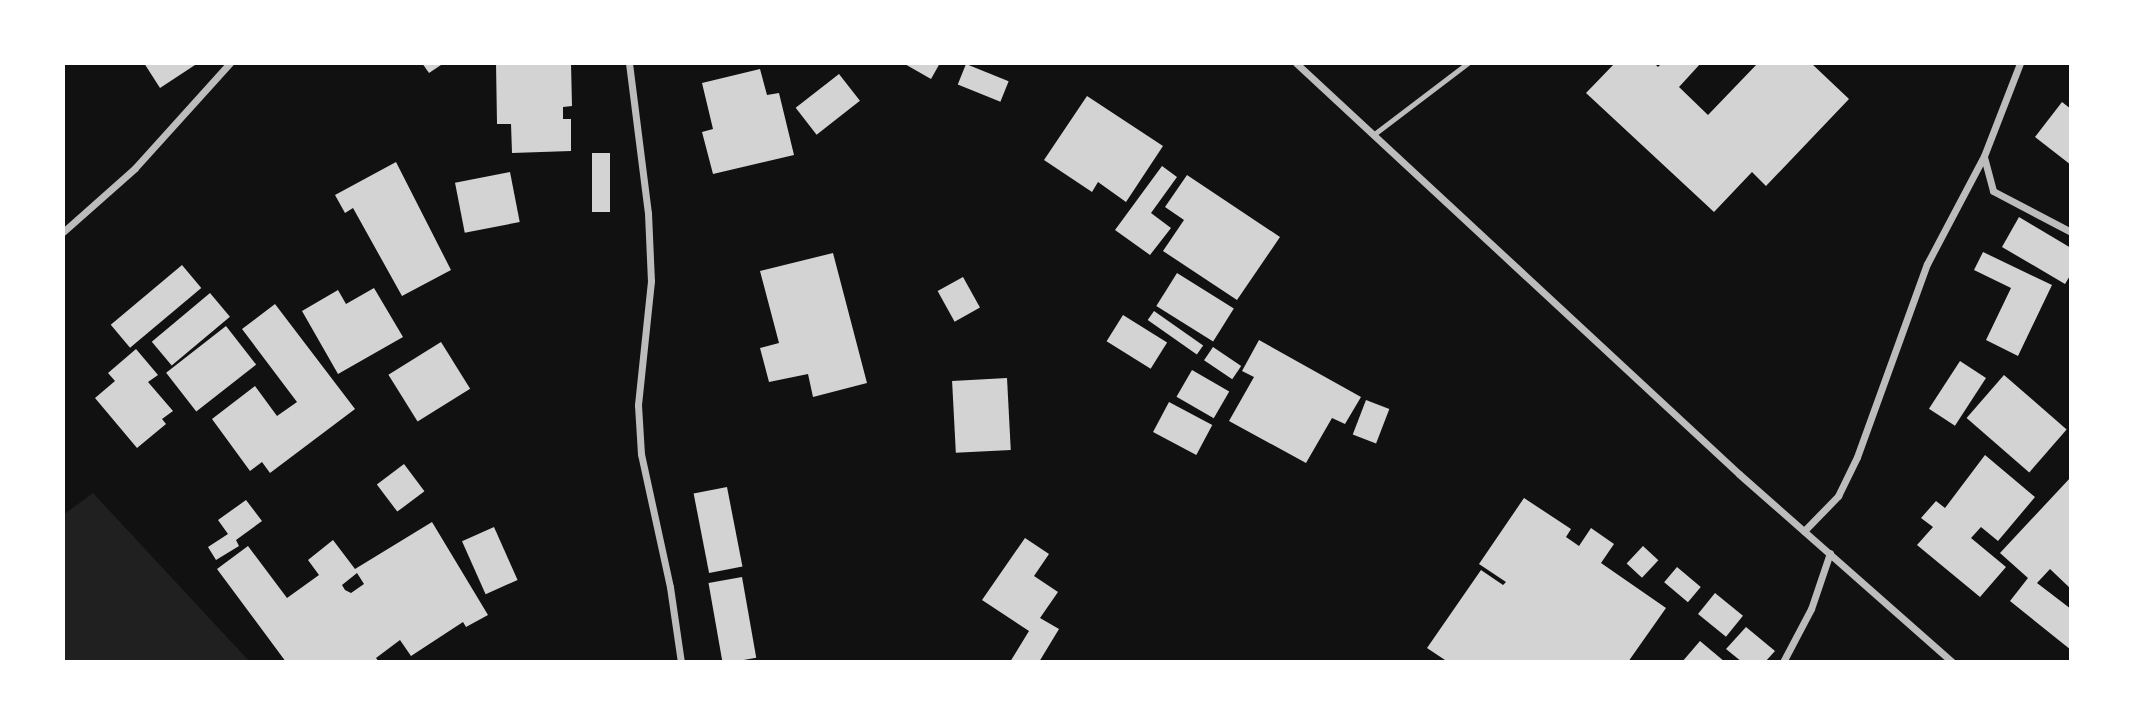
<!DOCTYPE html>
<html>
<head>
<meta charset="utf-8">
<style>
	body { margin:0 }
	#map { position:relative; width:2134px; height:725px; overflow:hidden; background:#111; font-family:"Space Grotesk",sans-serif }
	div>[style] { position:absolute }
	.green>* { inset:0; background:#202020 }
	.building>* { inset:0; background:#d3d3d3; transform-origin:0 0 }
	.service>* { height:5px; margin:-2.5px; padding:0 2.5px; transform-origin:2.5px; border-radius:2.5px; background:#bcbcbc }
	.minor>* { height:7px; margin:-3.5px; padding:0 3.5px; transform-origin:3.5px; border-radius:3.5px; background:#bcbcbc }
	span { translate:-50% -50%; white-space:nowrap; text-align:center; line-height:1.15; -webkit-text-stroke:6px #fff; paint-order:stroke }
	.frame { position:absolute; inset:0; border:65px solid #fff; pointer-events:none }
</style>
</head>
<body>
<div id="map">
	<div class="green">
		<div style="clip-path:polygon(93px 493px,250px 662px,63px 662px,63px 515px)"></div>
	</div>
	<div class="building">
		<div style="clip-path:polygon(144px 63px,194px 63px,195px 65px,160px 88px)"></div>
		<div style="clip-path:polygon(422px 63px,444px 63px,429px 73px)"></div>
		<div style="clip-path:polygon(496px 63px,571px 63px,572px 106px,563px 107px,563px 119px,571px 119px,571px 151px,512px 153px,511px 124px,497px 124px)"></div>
		<div style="clip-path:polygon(903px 63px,940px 63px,931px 79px)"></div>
		<div style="clip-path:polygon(1615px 63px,1654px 63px,1658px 67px,1662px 63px,1701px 63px,1679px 87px,1708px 115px,1758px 63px,1811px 63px,1849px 99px,1766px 186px,1752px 172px,1714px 212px,1586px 93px)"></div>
		<div style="left:966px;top:64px;width:46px;height:22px;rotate:22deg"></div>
		<div style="clip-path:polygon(760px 69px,767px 95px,779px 93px,794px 155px,713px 174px,702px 132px,713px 129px,702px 83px)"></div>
		<div style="left:839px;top:74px;width:34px;height:55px;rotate:52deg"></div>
		<div style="clip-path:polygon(1087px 96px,1163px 146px,1126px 202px,1098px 182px,1092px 192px,1044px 160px)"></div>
		<div style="clip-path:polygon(2062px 102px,2071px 109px,2071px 165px,2035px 137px)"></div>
		<div style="left:592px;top:153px;width:18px;height:59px"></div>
		<div style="clip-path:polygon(396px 162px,451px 270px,402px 296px,353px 208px,345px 213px,335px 195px)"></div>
		<div style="clip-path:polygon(1162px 166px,1177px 177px,1151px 213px,1171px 228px,1150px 255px,1115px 230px)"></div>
		<div style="left:510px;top:172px;width:51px;height:56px;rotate:79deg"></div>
		<div style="clip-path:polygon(1187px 175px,1280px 237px,1237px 300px,1163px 251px,1184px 220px,1165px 207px)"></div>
		<div style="clip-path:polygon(2019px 217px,2071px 248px,2071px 274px,2065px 284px,2002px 247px)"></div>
		<div style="clip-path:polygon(1983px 252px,2052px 285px,2018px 356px,1986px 340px,2011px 288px,1974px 270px)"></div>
		<div style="clip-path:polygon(833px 253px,867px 383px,813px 397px,808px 374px,769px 382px,760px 348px,779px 343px,760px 271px)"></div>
		<div style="left:182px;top:265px;width:30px;height:93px;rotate:50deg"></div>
		<div style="left:1177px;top:273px;width:67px;height:39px;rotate:32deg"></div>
		<div style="left:963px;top:277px;width:35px;height:29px;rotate:61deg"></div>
		<div style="clip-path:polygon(374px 288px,403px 337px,338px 374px,302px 311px,338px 290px,346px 304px)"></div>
		<div style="left:210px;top:293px;width:31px;height:76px;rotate:50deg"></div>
		<div style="clip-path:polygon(275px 304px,355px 409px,270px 473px,262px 462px,250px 471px,212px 419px,255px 386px,277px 416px,297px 402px,242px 329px)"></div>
		<div style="left:1154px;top:311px;width:60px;height:11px;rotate:35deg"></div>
		<div style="left:1123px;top:315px;width:52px;height:31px;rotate:32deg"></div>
		<div style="left:226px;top:326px;width:49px;height:76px;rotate:52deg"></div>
		<div style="clip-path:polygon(1259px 340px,1361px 397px,1345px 424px,1332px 418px,1306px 463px,1229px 421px,1254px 377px,1242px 371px)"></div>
		<div style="left:441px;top:342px;width:55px;height:62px;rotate:58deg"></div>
		<div style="left:1213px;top:347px;width:34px;height:16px;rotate:34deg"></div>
		<div style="clip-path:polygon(136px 349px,158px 375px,148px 382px,173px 411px,162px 419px,166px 424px,137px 448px,95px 398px,115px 381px,108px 373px)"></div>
		<div style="left:1960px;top:361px;width:31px;height:57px;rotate:33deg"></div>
		<div style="left:1192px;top:370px;width:43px;height:31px;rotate:30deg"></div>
		<div style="left:2004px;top:375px;width:83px;height:57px;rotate:41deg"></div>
		<div style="left:1007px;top:378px;width:72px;height:55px;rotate:87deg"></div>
		<div style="left:1366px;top:400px;width:25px;height:37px;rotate:21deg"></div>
		<div style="left:1169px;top:402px;width:49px;height:34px;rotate:28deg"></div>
		<div style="clip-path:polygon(1985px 455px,2035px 497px,1998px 541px,1981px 527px,1971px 538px,2006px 567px,1980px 597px,1917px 545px,1933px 527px,1921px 518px,1936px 501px,1945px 508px)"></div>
		<div style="left:404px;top:464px;width:34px;height:34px;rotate:53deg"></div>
		<div style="clip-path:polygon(2071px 477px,2071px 589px,2050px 569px,2037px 583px,2071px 609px,2071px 650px,2010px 601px,2028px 578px,2000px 553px)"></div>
		<div style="left:727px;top:487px;width:81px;height:34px;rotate:79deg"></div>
		<div style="clip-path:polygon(1524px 498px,1571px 529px,1566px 537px,1579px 546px,1591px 528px,1614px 544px,1601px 563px,1666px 608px,1628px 662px,1448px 662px,1427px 648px,1481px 570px,1503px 585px,1506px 582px,1479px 564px)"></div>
		<div style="clip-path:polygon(246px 500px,262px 521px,236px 540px,239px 546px,216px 560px,208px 547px,228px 534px,218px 520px)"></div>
		<div style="clip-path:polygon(evenodd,432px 522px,488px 615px,466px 627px,463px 622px,411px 656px,400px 640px,376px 658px,379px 662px,286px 662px,217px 569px,248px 546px,287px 598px,319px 575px,308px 560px,333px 540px,355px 569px,432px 522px,357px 573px,364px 584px,351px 593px,345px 590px,342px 585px,357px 573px)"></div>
		<div style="left:494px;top:527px;width:58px;height:35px;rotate:66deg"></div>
		<div style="clip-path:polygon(1025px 538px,1049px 554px,1034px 576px,1058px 592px,1040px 618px,1059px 629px,1039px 662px,1010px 662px,1029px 631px,982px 600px)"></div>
		<div style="left:1643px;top:546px;width:21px;height:24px;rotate:43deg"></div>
		<div style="left:1677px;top:567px;width:31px;height:20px;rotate:40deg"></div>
		<div style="left:742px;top:577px;width:82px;height:34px;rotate:80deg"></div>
		<div style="left:1715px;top:593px;width:36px;height:27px;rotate:39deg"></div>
		<div style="clip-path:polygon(1746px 627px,1775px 651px,1765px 662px,1742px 662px,1726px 649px)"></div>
		<div style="clip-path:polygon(1700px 641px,1725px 662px,1682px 662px)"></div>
	</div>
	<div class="service">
		<div style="left:1373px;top:135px;width:119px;rotate:-37.2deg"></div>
	</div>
	<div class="minor">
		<div style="left:629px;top:63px;width:151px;rotate:82.8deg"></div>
		<div style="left:648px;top:213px;width:68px;rotate:87.5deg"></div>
		<div style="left:651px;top:281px;width:125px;rotate:96deg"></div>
		<div style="left:638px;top:405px;width:49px;rotate:86.5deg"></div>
		<div style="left:641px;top:454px;width:136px;rotate:77.7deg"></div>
		<div style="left:670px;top:587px;width:76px;rotate:81.7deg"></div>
		<div style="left:1296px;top:63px;width:604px;rotate:42.85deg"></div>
		<div style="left:1739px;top:474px;width:284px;rotate:41.4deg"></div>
		<div style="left:1984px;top:157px;width:35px;rotate:75deg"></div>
		<div style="left:1993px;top:191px;width:88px;rotate:27.7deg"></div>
		<div style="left:63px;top:232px;width:96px;rotate:-41.6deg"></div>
		<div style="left:135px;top:168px;width:142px;rotate:-47.9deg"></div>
		<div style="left:1804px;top:531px;width:49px;rotate:-45.8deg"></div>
		<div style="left:1838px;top:496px;width:43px;rotate:-64deg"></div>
		<div style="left:1857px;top:457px;width:205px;rotate:-70.1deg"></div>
		<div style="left:1927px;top:264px;width:122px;rotate:-62.2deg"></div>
		<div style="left:1984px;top:156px;width:100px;rotate:-68.8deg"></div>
		<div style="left:1783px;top:662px;width:60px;rotate:-62.2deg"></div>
		<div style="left:1811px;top:609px;width:59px;rotate:-71.3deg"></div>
	</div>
	<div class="frame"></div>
</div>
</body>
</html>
